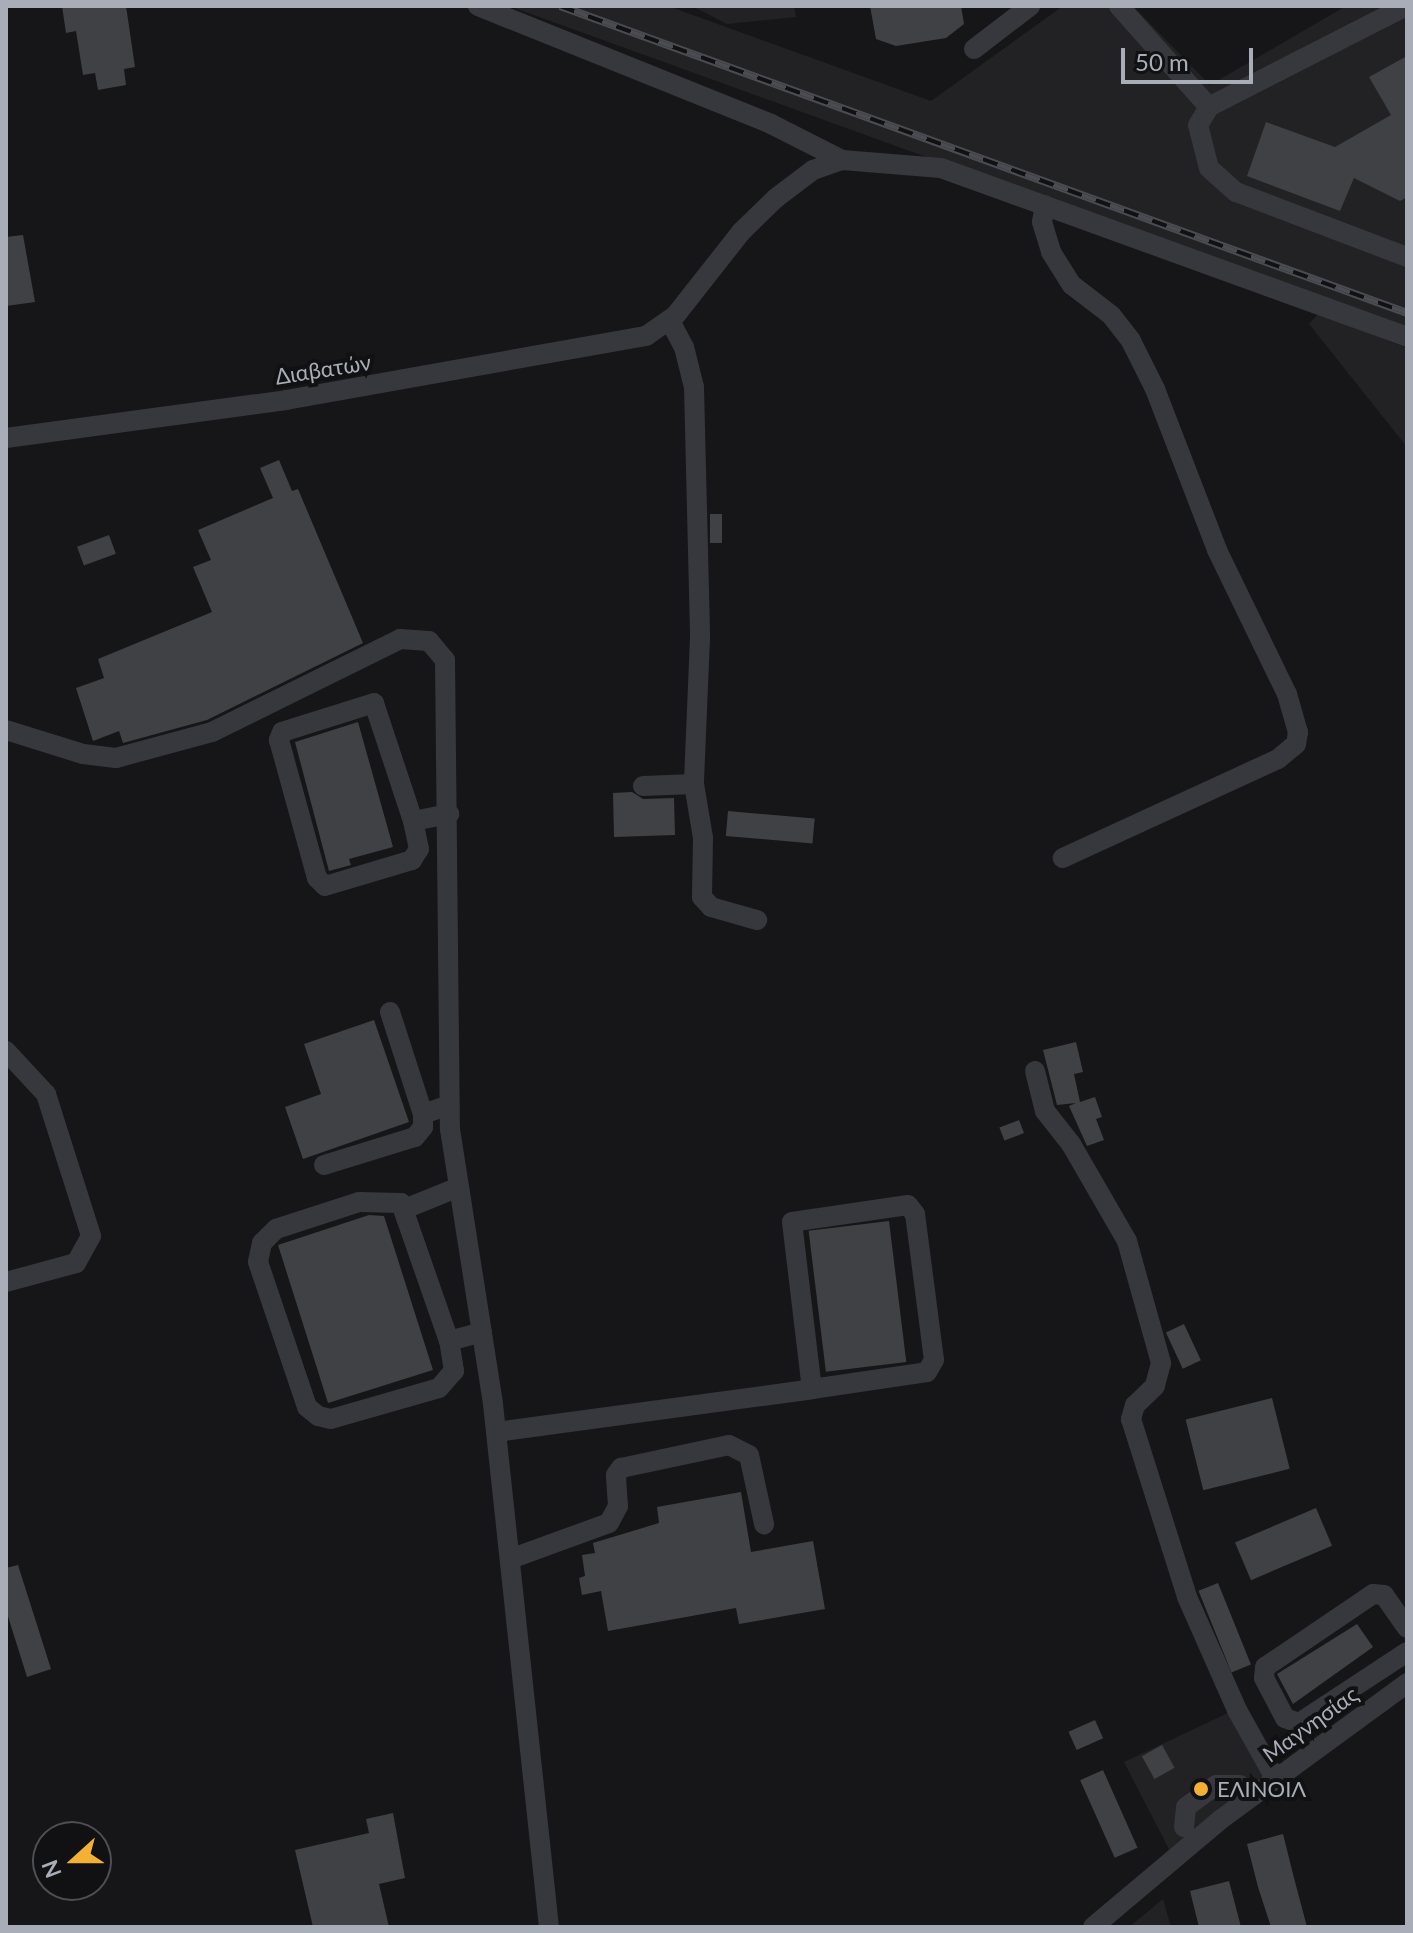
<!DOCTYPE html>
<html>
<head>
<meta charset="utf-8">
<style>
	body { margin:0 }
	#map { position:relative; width:1413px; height:1933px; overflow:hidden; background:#161618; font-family:Lato,sans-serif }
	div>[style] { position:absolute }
	.built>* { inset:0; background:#222225 }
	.building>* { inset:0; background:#404145; transform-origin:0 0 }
	.minor>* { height:20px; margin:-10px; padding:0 10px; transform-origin:10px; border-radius:10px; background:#37383d }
	.rail>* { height:8px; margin-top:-4px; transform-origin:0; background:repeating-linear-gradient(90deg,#111113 0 15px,#4a4c52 0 30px); box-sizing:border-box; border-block:2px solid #4a4c52 }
	.dots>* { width:22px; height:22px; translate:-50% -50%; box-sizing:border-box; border:4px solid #111113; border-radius:50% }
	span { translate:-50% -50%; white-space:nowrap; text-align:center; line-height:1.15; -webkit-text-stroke:8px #111113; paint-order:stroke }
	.street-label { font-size:22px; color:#a8adb8 }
	.poi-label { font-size:22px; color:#a8adb8 }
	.left { translate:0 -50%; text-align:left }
	.frame { position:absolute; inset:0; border:8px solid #a8adb8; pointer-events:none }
	.north { position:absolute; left:32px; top:1821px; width:80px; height:80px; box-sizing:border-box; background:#111113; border:2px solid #4d4f55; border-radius:50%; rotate:249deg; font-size:22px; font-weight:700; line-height:32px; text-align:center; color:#a8adb8 }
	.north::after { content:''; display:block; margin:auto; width:28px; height:36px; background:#f2b134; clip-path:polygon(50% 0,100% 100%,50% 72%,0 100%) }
	.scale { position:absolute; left:1121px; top:48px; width:132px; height:36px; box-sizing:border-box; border:4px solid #a8adb8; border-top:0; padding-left:10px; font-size:24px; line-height:28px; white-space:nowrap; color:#a8adb8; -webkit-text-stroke:6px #111113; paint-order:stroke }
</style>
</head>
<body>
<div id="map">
	<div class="built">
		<div style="clip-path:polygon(509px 6px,668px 6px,931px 101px,1063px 6px,1133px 6px,1210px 85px,1346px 6px,1407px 6px,1407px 331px)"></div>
		<div style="clip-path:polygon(692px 6px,794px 6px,796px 17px,727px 24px)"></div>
		<div style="clip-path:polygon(1318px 314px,1407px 348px,1407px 447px,1309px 324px)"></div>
		<div style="clip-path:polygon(1230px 1712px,1268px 1780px,1172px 1855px,1124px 1762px)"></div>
		<div style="clip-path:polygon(1163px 1899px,1171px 1927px,1129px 1927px)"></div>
	</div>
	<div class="building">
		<div style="clip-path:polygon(62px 6px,126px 6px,135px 67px,124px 69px,126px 85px,98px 90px,95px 73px,83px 75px,76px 31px,66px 33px)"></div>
		<div style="clip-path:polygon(870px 6px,961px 6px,964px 24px,946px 38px,896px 46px,876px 39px)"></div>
		<div style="clip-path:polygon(1407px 56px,1407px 197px,1400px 201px,1354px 178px,1340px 211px,1247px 176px,1266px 122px,1335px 147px,1391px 115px,1369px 77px)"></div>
		<div style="clip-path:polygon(23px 235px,35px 302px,6px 306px,6px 237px)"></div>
		<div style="clip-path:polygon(279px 460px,292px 491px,298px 489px,363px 643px,207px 720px,123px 743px,119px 731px,93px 741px,76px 688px,104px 678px,98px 659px,212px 612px,193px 567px,211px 560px,198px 530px,273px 498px,260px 468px)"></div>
		<div style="left:710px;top:514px;width:12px;height:29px"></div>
		<div style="left:109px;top:535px;width:20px;height:34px;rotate:70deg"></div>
		<div style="clip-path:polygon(358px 722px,393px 847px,349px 859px,351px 865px,329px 871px,295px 742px)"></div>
		<div style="clip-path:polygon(632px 792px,643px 799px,674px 798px,675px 835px,614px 837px,613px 793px)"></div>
		<div style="left:728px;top:811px;width:87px;height:25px;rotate:5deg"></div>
		<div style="clip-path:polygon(374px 1020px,409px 1122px,303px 1159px,285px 1107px,321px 1094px,304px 1044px)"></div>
		<div style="clip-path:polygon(1076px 1042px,1083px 1072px,1074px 1074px,1080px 1102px,1095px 1097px,1102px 1117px,1096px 1119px,1104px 1140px,1087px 1146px,1069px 1106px,1076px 1103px,1057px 1105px,1043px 1050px)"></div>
		<div style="left:1019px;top:1120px;width:14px;height:21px;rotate:69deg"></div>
		<div style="clip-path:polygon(369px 1215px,384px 1216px,433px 1370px,328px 1403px,278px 1245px)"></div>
		<div style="left:889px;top:1221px;width:142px;height:81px;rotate:83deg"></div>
		<div style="left:1184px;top:1324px;width:40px;height:20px;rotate:65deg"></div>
		<div style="left:1272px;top:1398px;width:73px;height:89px;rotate:76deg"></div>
		<div style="clip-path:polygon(741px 1492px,751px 1552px,813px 1541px,825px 1609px,739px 1624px,736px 1608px,608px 1631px,601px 1591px,582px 1595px,579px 1578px,585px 1576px,582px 1555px,595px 1553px,593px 1543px,659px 1523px,657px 1507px)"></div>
		<div style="left:1316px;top:1508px;width:41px;height:88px;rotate:67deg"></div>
		<div style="clip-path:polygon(18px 1565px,51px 1669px,27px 1677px,6px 1610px,6px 1568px)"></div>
		<div style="left:1218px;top:1583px;width:88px;height:21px;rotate:68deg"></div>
		<div style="clip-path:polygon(1357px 1624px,1373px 1647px,1293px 1704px,1277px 1674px)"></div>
		<div style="left:1095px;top:1720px;width:20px;height:29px;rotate:66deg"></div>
		<div style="left:1162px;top:1745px;width:26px;height:23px;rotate:61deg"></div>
		<div style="left:1103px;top:1770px;width:85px;height:25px;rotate:66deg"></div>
		<div style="clip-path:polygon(393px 1813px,405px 1878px,379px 1884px,389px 1927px,313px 1927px,295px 1850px,369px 1833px,366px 1819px)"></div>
		<div style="clip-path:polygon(1283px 1834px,1294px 1878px,1307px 1927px,1271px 1927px,1258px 1887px,1247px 1844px)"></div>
		<div style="clip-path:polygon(1229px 1881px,1241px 1927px,1199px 1927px,1190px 1891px)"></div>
	</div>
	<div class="minor">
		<div style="left:478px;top:6px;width:316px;rotate:21.9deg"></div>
		<div style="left:771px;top:124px;width:80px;rotate:26.9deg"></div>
		<div style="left:1119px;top:6px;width:135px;rotate:48.3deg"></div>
		<div style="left:1406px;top:6px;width:221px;rotate:152.9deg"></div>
		<div style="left:1209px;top:107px;width:21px;rotate:121deg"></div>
		<div style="left:1198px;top:125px;width:44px;rotate:75.7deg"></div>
		<div style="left:1209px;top:168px;width:36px;rotate:42deg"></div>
		<div style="left:1236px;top:192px;width:183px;rotate:20.8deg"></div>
		<div style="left:974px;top:49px;width:71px;rotate:-37.5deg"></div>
		<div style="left:1045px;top:205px;width:17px;rotate:100deg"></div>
		<div style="left:1042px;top:222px;width:31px;rotate:73deg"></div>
		<div style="left:1051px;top:252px;width:39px;rotate:58deg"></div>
		<div style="left:1072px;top:285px;width:49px;rotate:37.6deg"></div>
		<div style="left:1111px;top:315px;width:33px;rotate:52deg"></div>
		<div style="left:1131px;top:341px;width:54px;rotate:63.4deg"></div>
		<div style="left:1155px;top:389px;width:173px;rotate:68.9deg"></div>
		<div style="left:1217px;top:550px;width:160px;rotate:64.1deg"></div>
		<div style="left:1287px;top:694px;width:40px;rotate:74deg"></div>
		<div style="left:1298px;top:732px;width:12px;rotate:99deg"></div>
		<div style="left:1296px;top:744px;width:23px;rotate:140deg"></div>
		<div style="left:1278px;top:759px;width:237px;rotate:155.3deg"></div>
		<div style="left:670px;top:321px;width:30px;rotate:62deg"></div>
		<div style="left:684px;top:347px;width:41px;rotate:76deg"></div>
		<div style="left:694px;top:387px;width:251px;rotate:88.6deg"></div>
		<div style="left:700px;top:638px;width:146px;rotate:92.4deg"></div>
		<div style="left:694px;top:784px;width:55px;rotate:80.5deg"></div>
		<div style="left:703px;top:838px;width:59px;rotate:91deg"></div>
		<div style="left:702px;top:897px;width:13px;rotate:48deg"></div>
		<div style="left:711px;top:907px;width:48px;rotate:15.8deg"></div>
		<div style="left:6px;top:438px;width:283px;rotate:-7.7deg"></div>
		<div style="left:286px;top:400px;width:366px;rotate:-10.1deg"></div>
		<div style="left:646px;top:336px;width:35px;rotate:-35deg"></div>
		<div style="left:675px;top:316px;width:107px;rotate:-51.8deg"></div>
		<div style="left:741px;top:232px;width:49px;rotate:-44.2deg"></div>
		<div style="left:776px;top:198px;width:46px;rotate:-37.1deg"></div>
		<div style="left:813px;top:170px;width:31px;rotate:-19deg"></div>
		<div style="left:842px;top:160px;width:99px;rotate:4.6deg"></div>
		<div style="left:941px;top:168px;width:496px;rotate:19.9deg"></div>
		<div style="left:6px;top:730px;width:81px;rotate:17.3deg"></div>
		<div style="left:83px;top:754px;width:33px;rotate:7deg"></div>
		<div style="left:116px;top:758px;width:99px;rotate:-15.2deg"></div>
		<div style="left:212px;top:732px;width:210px;rotate:-26.3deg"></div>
		<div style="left:400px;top:639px;width:29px;rotate:4deg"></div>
		<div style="left:429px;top:641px;width:25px;rotate:50deg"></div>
		<div style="left:445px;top:660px;width:469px;rotate:89.4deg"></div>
		<div style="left:450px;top:1129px;width:278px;rotate:81.1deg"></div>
		<div style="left:493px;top:1404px;width:526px;rotate:83.89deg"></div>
		<div style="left:643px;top:786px;width:51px;rotate:-2.2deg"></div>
		<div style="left:413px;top:821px;width:124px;rotate:-108.3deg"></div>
		<div style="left:374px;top:703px;width:96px;rotate:162.5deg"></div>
		<div style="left:282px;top:732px;width:9px;rotate:111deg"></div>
		<div style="left:279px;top:740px;width:143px;rotate:74.6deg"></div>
		<div style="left:317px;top:878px;width:11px;rotate:45deg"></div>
		<div style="left:325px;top:886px;width:91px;rotate:-16.6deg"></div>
		<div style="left:412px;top:860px;width:13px;rotate:-58deg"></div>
		<div style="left:419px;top:849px;width:29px;rotate:-102deg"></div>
		<div style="left:413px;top:821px;width:37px;rotate:-11deg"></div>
		<div style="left:390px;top:1012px;width:107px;rotate:72.1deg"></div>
		<div style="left:6px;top:1051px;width:59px;rotate:47.1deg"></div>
		<div style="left:46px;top:1094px;width:149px;rotate:72.4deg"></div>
		<div style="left:91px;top:1236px;width:31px;rotate:119deg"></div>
		<div style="left:76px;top:1263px;width:73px;rotate:164.8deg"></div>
		<div style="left:1035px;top:1071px;width:41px;rotate:76deg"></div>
		<div style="left:1045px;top:1111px;width:42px;rotate:51.8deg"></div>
		<div style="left:1071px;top:1144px;width:112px;rotate:60deg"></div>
		<div style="left:1127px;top:1241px;width:127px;rotate:74.4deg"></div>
		<div style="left:1161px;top:1363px;width:24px;rotate:105deg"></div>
		<div style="left:1155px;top:1386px;width:28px;rotate:136deg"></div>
		<div style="left:1135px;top:1405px;width:15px;rotate:106deg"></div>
		<div style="left:1131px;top:1419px;width:187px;rotate:72.5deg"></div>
		<div style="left:1187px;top:1597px;width:124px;rotate:66.1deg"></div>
		<div style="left:1237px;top:1710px;width:78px;rotate:60.8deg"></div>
		<div style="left:324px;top:1165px;width:95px;rotate:-17.1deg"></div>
		<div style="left:415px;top:1137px;width:13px;rotate:-51deg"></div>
		<div style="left:423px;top:1127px;width:13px;rotate:-90deg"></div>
		<div style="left:423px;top:1114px;width:28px;rotate:-19deg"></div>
		<div style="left:407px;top:1208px;width:56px;rotate:-22deg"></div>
		<div style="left:449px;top:1341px;width:146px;rotate:-109.2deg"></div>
		<div style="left:401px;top:1203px;width:42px;rotate:-178.6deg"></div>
		<div style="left:359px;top:1202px;width:87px;rotate:162deg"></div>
		<div style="left:276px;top:1229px;width:20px;rotate:135deg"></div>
		<div style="left:262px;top:1243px;width:19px;rotate:102deg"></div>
		<div style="left:258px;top:1262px;width:153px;rotate:71.3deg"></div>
		<div style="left:307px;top:1407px;width:14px;rotate:39deg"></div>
		<div style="left:318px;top:1416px;width:13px;rotate:13deg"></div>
		<div style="left:331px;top:1419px;width:112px;rotate:-16deg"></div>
		<div style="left:439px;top:1388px;width:23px;rotate:-49deg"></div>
		<div style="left:454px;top:1371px;width:30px;rotate:-99deg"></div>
		<div style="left:449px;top:1341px;width:34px;rotate:-15deg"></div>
		<div style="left:496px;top:1432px;width:319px;rotate:-7.7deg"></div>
		<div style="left:812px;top:1389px;width:116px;rotate:-8.4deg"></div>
		<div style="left:927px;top:1372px;width:14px;rotate:-60deg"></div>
		<div style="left:934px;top:1360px;width:147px;rotate:-97.4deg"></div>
		<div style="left:915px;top:1214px;width:11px;rotate:-128deg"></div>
		<div style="left:908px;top:1205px;width:117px;rotate:171.7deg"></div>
		<div style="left:792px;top:1222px;width:168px;rotate:83.2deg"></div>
		<div style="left:510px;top:1559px;width:105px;rotate:-20deg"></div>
		<div style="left:609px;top:1523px;width:19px;rotate:-62deg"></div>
		<div style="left:618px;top:1506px;width:31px;rotate:-94deg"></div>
		<div style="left:616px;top:1475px;width:9px;rotate:-54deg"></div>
		<div style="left:621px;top:1468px;width:110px;rotate:-12deg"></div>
		<div style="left:729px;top:1445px;width:22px;rotate:27deg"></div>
		<div style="left:749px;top:1455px;width:71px;rotate:77.7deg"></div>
		<div style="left:1407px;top:1628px;width:40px;rotate:-124.9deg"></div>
		<div style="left:1384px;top:1595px;width:11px;rotate:-175deg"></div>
		<div style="left:1373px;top:1594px;width:130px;rotate:145.9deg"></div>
		<div style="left:1265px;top:1667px;width:11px;rotate:95deg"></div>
		<div style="left:1264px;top:1678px;width:45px;rotate:62.3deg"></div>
		<div style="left:1285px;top:1718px;width:15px;rotate:20deg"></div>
		<div style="left:1299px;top:1723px;width:129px;rotate:-33.3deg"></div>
		<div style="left:1184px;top:1827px;width:20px;rotate:-84deg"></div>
		<div style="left:1186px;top:1807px;width:37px;rotate:-36deg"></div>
		<div style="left:1216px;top:1785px;width:24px"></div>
		<div style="left:1093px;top:1927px;width:166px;rotate:-40.1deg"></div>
		<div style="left:1220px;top:1820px;width:232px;rotate:-36.2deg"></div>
	</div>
	<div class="rail">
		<div style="left:560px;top:6px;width:901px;rotate:19.92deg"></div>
	</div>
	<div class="dots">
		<div style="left:1201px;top:1789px;background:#f2b134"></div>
	</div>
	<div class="street-label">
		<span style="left:323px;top:369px;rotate:-9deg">Διαβατών</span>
		<span style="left:1310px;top:1724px;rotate:-36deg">Μαγνησίας</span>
	</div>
	<div class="poi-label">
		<span class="left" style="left:1217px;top:1789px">ΕΛΙΝΟΙΛ</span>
	</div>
	<div class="frame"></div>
	<div class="north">N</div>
	<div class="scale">50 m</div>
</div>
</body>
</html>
